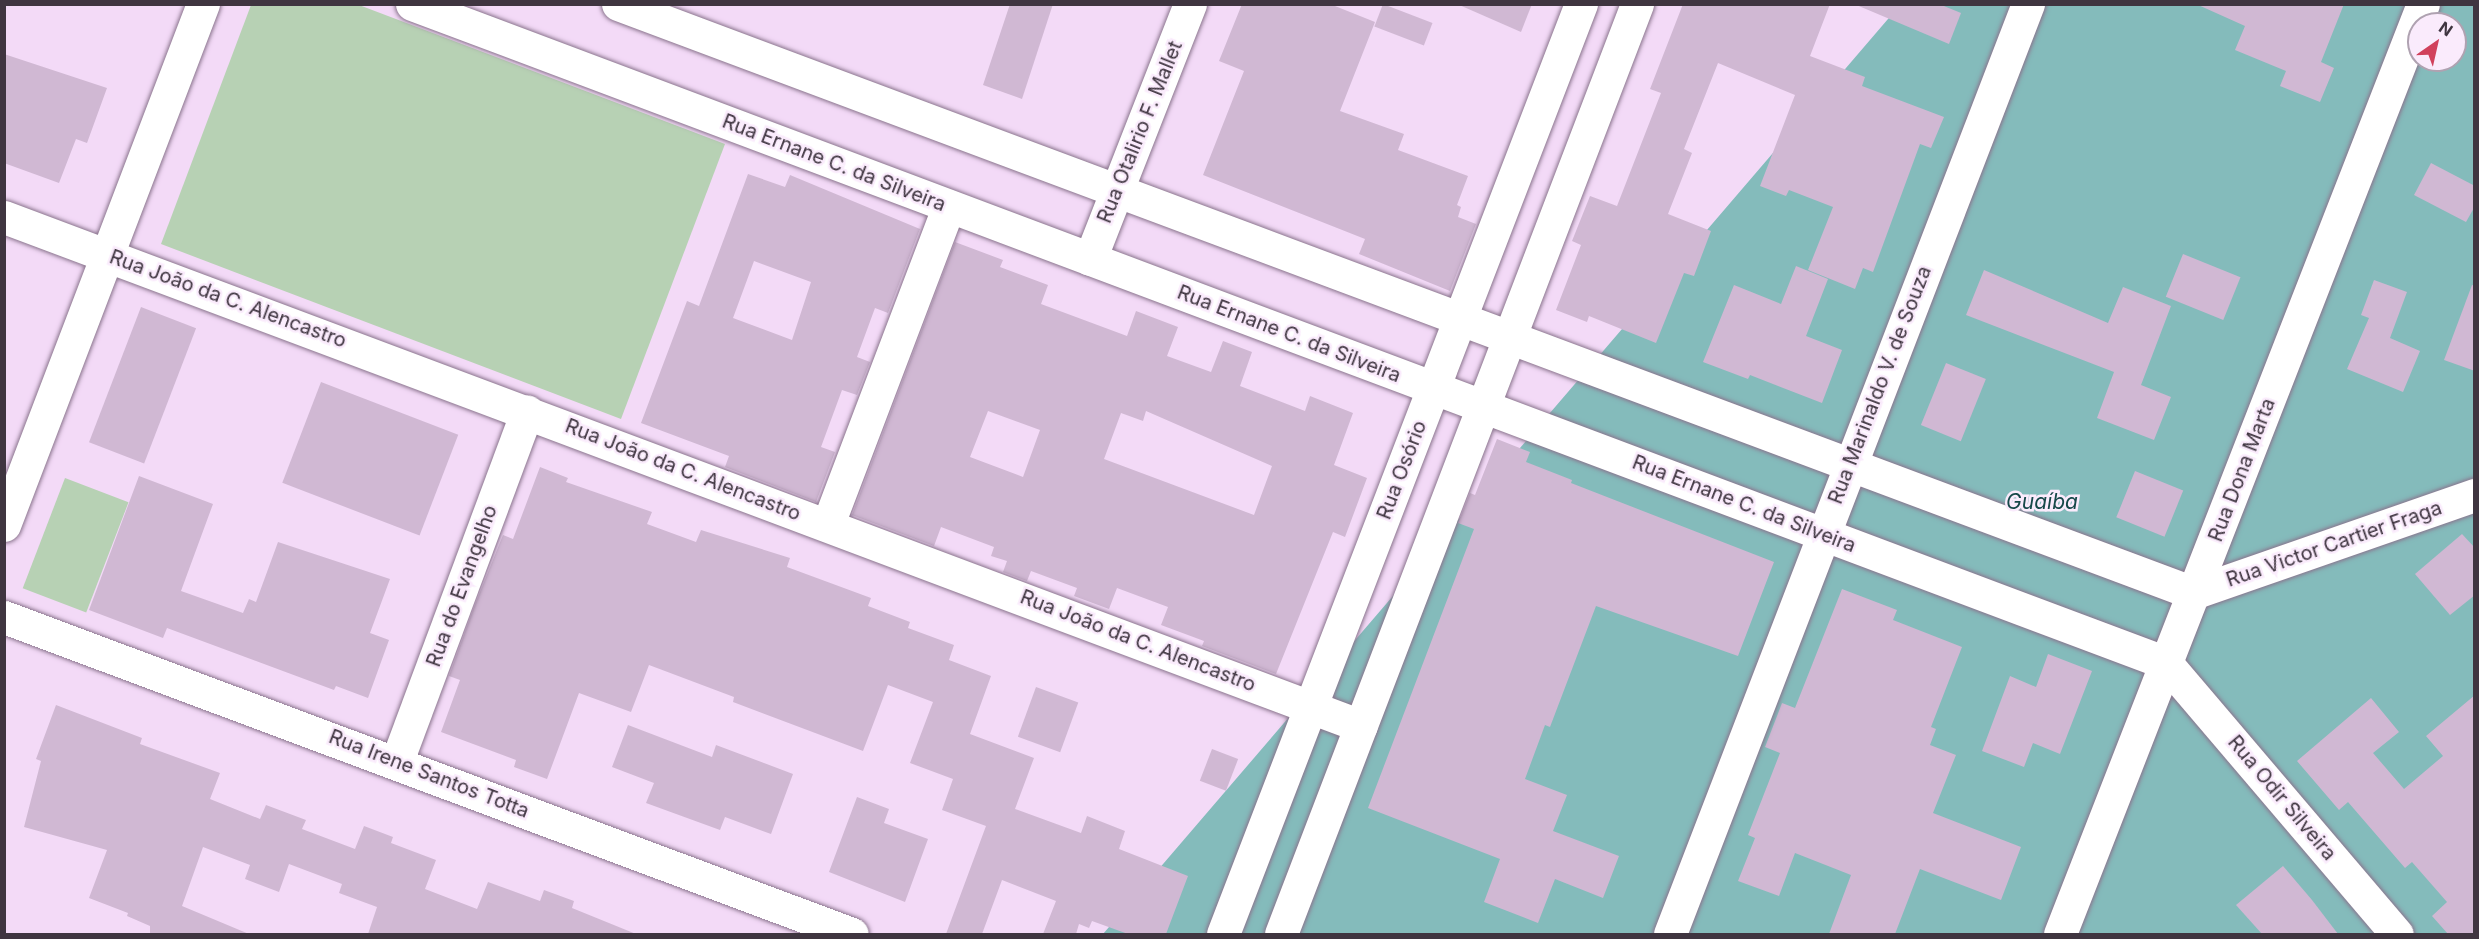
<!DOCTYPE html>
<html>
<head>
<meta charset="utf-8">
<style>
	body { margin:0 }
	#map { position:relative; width:2479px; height:939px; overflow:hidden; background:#f3daf7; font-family:Inter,sans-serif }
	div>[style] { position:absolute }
	.green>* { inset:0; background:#b7d1b4; transform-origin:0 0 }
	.water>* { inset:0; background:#84bbbb }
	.building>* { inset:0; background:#d0b8d3; transform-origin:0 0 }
	.roads { filter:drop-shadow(0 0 2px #8a748d) drop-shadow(0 0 2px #8a748d) }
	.minor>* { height:33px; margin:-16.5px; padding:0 16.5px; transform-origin:16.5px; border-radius:16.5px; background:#fff }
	span { translate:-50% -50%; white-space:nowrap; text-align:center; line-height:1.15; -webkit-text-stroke:5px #faebfc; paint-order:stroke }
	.street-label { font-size:20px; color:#3f3540 }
	.water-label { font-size:21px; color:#164849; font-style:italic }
	.frame { position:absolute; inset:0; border:6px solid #3f3540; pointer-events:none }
	.north { position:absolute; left:2407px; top:12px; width:60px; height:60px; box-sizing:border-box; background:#faebfc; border:2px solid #afa2b1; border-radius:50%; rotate:34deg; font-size:16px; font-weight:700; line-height:24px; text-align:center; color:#3f3540 }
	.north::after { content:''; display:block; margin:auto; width:21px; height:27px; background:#d1415c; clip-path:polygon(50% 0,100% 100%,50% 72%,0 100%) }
</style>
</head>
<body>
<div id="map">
	<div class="green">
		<div style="clip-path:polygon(251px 5px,359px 5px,725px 144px,621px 419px,161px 244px)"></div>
		<div style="left:65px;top:478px;width:68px;height:118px;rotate:21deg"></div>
	</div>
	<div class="water">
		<div style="clip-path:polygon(evenodd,1900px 5px,2474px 5px,2474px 934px,1103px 934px,1900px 5px,2419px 24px,2455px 24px,2455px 60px,2419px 60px,2419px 24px)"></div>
	</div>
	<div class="building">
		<div style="clip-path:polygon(1010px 4px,1053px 4px,1022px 99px,983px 85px)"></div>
		<div style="clip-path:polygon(1242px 4px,1330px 4px,1375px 22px,1340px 111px,1404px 134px,1398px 150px,1468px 176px,1457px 205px,1461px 207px,1458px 217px,1476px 224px,1450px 291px,1359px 254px,1365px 239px,1203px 175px,1244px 71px,1219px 61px)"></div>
		<div style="left:1383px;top:4px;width:53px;height:24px;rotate:21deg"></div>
		<div style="clip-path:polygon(1457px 4px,1532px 4px,1521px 32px)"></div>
		<div style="clip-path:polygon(1683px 4px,1830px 4px,1810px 56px,1865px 77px,1862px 86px,1944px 117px,1931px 148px,1920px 144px,1873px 272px,1863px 268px,1855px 289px,1808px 270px,1833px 207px,1789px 190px,1786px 196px,1760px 186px,1795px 95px,1718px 63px,1684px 149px,1692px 153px,1668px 214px,1711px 231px,1694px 276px,1684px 273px,1656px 343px,1589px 316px,1587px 322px,1556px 310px,1581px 245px,1572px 241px,1590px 196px,1617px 206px,1661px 93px,1650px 89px)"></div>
		<div style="clip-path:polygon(1854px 4px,1939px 4px,1961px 13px,1949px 44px)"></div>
		<div style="clip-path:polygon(2196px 4px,2344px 4px,2321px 62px,2334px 68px,2320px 102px,2280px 86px,2286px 71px,2235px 50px,2245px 26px)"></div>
		<div style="clip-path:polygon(4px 54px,107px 88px,87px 143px,76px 139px,59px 183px,4px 163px)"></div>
		<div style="clip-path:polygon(2431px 163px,2475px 186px,2475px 206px,2466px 222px,2414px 195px)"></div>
		<div style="clip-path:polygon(evenodd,748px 174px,785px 187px,790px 175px,920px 229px,888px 313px,875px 308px,857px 357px,870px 362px,857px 395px,842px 390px,821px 447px,835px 452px,816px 502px,725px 467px,729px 456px,641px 423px,687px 301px,699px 306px,748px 174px,754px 261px,811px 282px,792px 340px,733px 318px,754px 261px)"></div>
		<div style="clip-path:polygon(evenodd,955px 242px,1003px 260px,1000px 267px,1048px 285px,1041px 304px,1127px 336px,1136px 311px,1178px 327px,1167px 356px,1211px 372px,1223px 341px,1252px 352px,1240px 386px,1305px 411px,1310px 396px,1353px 413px,1334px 465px,1367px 478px,1345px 537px,1333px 532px,1276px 674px,1202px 646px,1204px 641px,1161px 625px,1168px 607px,1117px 588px,1109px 609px,1074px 596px,1077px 588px,1031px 571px,1027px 581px,1003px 572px,1007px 561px,991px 556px,994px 547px,941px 527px,934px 546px,852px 515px,955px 242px,988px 411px,1040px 430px,1023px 477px,970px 457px,988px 411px,955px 242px,1146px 411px,1272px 466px,1254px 515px,1104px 459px,1121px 413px,1143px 421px,1146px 411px)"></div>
		<div style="left:2183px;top:254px;width:62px;height:46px;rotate:22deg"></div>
		<div style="clip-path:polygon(1796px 266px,1828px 279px,1806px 336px,1842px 350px,1822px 403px,1750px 375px,1748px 379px,1703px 362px,1734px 285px,1781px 304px)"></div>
		<div style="clip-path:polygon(1984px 270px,2108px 323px,2123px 287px,2171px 306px,2141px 385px,2171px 397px,2154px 440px,2097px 418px,2114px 372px,1966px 315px)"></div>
		<div style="clip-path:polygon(2374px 280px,2407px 292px,2390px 338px,2420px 351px,2403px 392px,2347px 369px,2369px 318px,2361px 315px)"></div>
		<div style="clip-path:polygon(2472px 285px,2475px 286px,2475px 371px,2444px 360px)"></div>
		<div style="left:141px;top:307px;width:59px;height:145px;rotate:21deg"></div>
		<div style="left:1946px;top:363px;width:43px;height:67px;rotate:22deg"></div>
		<div style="left:321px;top:382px;width:147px;height:108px;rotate:21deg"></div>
		<div style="clip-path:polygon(1497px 439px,1530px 452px,1526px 462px,1572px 480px,1571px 483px,1774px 562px,1738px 656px,1596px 606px,1550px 727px,1545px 725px,1525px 779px,1567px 795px,1553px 831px,1619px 856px,1603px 898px,1555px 879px,1538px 923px,1484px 902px,1500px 859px,1368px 808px,1474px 529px,1458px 523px,1470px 493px,1475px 495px)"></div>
		<div style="clip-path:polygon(540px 467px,568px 478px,566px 482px,652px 512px,647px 524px,696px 542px,701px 530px,790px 558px,787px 567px,871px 598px,868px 606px,910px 622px,908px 628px,954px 645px,949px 660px,991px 676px,970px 734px,1034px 758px,1015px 809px,1081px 833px,1087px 816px,1125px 831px,1119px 849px,1188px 876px,1166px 934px,1128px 934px,1092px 921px,1089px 928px,1079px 924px,1076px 934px,1043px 934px,1056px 901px,1002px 880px,982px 934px,946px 934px,986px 826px,942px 810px,953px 779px,910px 763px,933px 702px,888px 685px,863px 751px,733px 702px,734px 697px,649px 665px,631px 712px,579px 693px,547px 779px,514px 767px,516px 760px,441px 732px,460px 680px,449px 676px,474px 607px,503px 535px,513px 539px)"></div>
		<div style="left:2135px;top:471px;width:52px;height:50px;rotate:22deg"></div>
		<div style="clip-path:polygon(139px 476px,213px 504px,181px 591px,243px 613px,249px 599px,256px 602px,278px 542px,390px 579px,370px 633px,389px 640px,368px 698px,336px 686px,334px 690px,167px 628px,163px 638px,89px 610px)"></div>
		<div style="clip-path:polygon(2462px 534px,2475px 548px,2475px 595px,2450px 615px,2415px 574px)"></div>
		<div style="clip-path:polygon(1842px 589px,1897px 610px,1893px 620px,1962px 647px,1931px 727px,1936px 729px,1930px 745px,1956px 755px,1933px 813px,2021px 847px,2001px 900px,1920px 869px,1895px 934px,1829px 934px,1851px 875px,1795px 853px,1779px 896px,1738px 881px,1755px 838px,1748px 835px,1780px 753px,1765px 747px,1782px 703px,1795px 708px)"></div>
		<div style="clip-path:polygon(2048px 654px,2092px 671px,2060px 754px,2033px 743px,2024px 767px,1982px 751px,2010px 676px,2036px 687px)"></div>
		<div style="left:1036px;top:687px;width:45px;height:53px;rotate:20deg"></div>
		<div style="clip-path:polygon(2475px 695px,2475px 934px,2448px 934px,2432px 916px,2447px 902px,2412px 862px,2405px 868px,2348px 802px,2339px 810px,2297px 761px,2371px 698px,2399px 732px,2373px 753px,2404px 789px,2443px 756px,2426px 736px)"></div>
		<div style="clip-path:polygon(56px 705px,142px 738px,140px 744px,220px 773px,210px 799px,260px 819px,266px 805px,306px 820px,302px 829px,355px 849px,364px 826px,393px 837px,391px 843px,436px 860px,425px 889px,477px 909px,488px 882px,540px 901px,544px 890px,574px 901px,572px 908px,636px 934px,368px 934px,377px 907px,339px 893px,342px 884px,289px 864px,279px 892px,245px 879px,250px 865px,203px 847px,182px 906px,249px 934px,150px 934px,150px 926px,127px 916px,128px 913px,89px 898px,107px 850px,24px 827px,41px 761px,36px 759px)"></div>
		<div style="clip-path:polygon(628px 725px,712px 757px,716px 745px,793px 774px,771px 834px,725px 817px,720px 830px,646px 803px,654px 783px,612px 767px)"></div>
		<div style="left:1212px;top:749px;width:28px;height:34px;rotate:21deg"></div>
		<div style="clip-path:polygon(857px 797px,889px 809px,884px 823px,928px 839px,905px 902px,829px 872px)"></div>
		<div style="clip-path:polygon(2283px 866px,2312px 900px,2338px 934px,2262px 934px,2236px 905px)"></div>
	</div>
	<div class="roads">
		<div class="minor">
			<div style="left:412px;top:4px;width:1874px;rotate:20.59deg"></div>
			<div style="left:2166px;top:663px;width:356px;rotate:49.6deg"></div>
			<div style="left:618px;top:4px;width:1682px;rotate:20.5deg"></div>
			<div style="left:2193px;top:593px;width:298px;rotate:-19.2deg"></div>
			<div style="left:4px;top:217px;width:1449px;rotate:20.56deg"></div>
			<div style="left:1090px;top:259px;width:274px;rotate:-68.6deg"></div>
			<div style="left:828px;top:524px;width:340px;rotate:-69.2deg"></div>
			<div style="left:4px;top:525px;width:558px;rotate:-69.1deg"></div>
			<div style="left:4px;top:617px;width:905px;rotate:20.5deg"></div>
			<div style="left:397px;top:761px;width:373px;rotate:-69.6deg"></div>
			<div style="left:1223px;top:934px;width:997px;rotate:-68.95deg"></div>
			<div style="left:1281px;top:934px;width:996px;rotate:-69.05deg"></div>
			<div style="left:1670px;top:934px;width:997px;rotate:-68.95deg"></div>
			<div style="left:2060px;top:934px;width:998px;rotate:-68.68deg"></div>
		</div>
	</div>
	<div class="street-label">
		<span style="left:1140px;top:132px;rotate:-68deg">Rua Otalirio F. Mallet</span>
		<span style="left:834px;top:163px;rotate:21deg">Rua Ernane C. da Silveira</span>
		<span style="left:228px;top:299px;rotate:20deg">Rua João da C. Alencastro</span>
		<span style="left:1289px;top:334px;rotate:21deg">Rua Ernane C. da Silveira</span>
		<span style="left:1880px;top:385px;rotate:-69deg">Rua Marinaldo V. de Souza</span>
		<span style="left:683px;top:470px;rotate:21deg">Rua João da C. Alencastro</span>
		<span style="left:1402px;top:470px;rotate:-69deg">Rua Osório</span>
		<span style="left:2242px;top:470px;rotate:-69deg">Rua Dona Marta</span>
		<span style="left:1744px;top:504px;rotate:21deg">Rua Ernane C. da Silveira</span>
		<span style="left:2334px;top:544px;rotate:-19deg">Rua Victor Cartier Fraga</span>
		<span style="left:462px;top:586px;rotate:-70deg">Rua do Evangelho</span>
		<span style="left:1138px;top:641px;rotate:21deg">Rua João da C. Alencastro</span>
		<span style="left:429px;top:774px;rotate:21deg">Rua Irene Santos Totta</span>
		<span style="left:2282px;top:798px;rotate:50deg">Rua Odir Silveira</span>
	</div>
	<div class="water-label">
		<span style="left:2042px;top:502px">Guaíba</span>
	</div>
	<div class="frame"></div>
	<div class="north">N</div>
</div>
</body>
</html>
